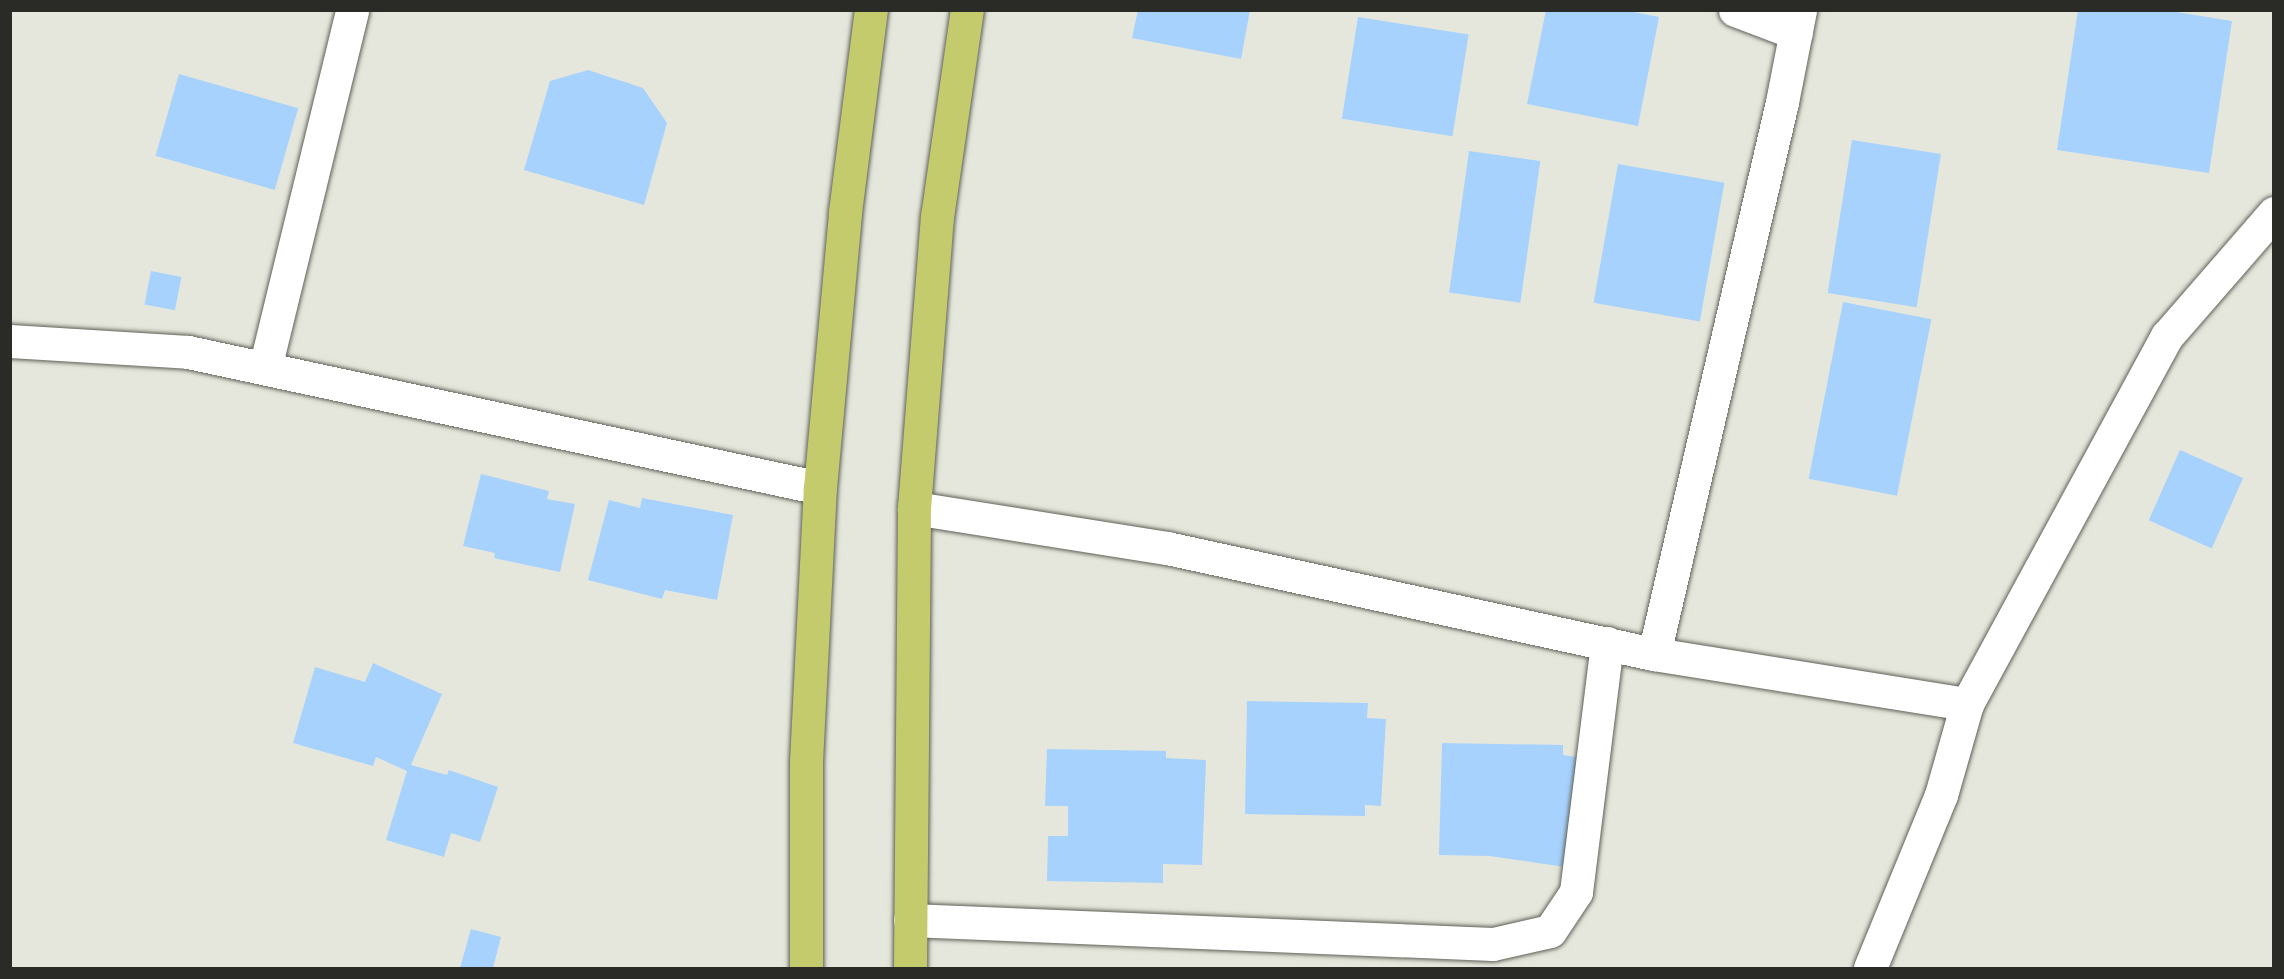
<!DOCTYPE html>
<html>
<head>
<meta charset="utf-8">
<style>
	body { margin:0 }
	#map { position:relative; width:2284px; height:979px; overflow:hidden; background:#e5e7dc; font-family:Rubik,sans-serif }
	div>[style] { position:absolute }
	.building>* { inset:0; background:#a7d2fe; transform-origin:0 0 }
	.roads { filter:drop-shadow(0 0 2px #5f6158) drop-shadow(0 0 2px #5f6158) }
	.minor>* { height:33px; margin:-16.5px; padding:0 16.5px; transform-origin:16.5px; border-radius:16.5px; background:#fff }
	.major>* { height:33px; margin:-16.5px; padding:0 16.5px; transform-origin:16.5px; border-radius:16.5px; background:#c4cb6c }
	span { translate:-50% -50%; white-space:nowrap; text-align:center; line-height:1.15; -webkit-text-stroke:4.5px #fff; paint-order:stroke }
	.frame { position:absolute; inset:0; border:12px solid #2a2b27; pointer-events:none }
</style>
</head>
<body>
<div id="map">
	<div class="building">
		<div style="clip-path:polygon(1138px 10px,1250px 10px,1241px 59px,1132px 38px)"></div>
		<div style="clip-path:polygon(1546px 10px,1624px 10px,1659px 17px,1638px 126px,1527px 104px)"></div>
		<div style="clip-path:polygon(2078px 10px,2164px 10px,2232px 21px,2209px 173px,2057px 150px)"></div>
		<div style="left:1358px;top:17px;width:112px;height:103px;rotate:9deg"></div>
		<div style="clip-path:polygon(588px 70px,643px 88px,667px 123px,644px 205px,524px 170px,550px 81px)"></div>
		<div style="left:179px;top:74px;width:124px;height:85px;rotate:16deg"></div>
		<div style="left:1852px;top:140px;width:90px;height:155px;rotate:9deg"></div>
		<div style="left:1469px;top:151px;width:72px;height:143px;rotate:8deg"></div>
		<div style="left:1618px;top:164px;width:108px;height:141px;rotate:10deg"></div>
		<div style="left:151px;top:271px;width:31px;height:34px;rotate:11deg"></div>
		<div style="left:1843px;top:302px;width:90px;height:180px;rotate:11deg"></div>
		<div style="left:2180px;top:450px;width:69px;height:77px;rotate:24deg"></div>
		<div style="clip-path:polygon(481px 474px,549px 491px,547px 499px,575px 504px,560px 572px,494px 558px,495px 553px,463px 546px)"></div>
		<div style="clip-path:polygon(642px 498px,733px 515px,717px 600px,665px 590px,662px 599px,588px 580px,609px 500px,640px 508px)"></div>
		<div style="clip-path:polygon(373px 663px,442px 694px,411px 765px,447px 775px,449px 770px,498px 787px,480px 842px,451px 833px,444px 857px,386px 840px,407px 771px,376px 757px,373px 766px,293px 743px,315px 667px,365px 682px)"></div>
		<div style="clip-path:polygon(1247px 701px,1368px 703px,1367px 718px,1386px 719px,1381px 806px,1365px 805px,1365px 816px,1245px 814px)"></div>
		<div style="clip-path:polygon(1442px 743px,1563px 745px,1563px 755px,1595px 760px,1580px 869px,1490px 856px,1439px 855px)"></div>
		<div style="clip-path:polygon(1047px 749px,1166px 751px,1166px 758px,1206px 760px,1202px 865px,1163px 864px,1163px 883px,1047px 881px,1048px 836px,1068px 836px,1068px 806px,1045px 806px)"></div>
		<div style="clip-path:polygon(471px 929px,501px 937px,493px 968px,460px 968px)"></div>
	</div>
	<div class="roads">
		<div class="minor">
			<div style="left:1735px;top:10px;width:65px;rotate:20.7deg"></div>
			<div style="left:10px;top:341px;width:178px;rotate:3.5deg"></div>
			<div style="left:188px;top:352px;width:646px;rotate:12.14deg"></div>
			<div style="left:265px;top:368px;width:368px;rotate:-76.3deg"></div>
			<div style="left:914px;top:508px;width:256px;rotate:9deg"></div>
			<div style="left:1167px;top:548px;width:498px;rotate:12.3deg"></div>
			<div style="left:1654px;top:654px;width:317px;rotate:9.1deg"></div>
			<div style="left:1654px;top:654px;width:567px;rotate:-76.94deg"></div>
			<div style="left:1782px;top:102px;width:94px;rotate:-78.9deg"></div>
			<div style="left:910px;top:920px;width:583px;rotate:2.36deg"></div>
			<div style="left:1493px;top:944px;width:58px;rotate:-12.8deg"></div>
			<div style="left:1550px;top:931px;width:47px;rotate:-56.3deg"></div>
			<div style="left:1576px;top:892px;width:251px;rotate:-82.9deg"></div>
			<div style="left:1870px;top:968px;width:187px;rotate:-67.7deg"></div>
			<div style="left:1941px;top:795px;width:95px;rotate:-74.1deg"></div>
			<div style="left:1967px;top:704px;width:419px;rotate:-61.5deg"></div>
			<div style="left:2167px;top:336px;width:163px;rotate:-49deg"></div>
		</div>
		<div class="major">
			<div style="left:806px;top:968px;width:206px;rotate:-90deg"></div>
			<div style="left:806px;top:762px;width:274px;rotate:-87.1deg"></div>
			<div style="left:820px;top:488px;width:277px;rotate:-84.8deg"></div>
			<div style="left:845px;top:212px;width:204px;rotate:-82.7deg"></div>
			<div style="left:910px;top:968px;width:460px;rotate:-89.5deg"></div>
			<div style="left:914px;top:508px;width:292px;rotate:-85.5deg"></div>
			<div style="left:937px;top:217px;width:209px;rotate:-81.8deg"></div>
		</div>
	</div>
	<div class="frame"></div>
</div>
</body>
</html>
